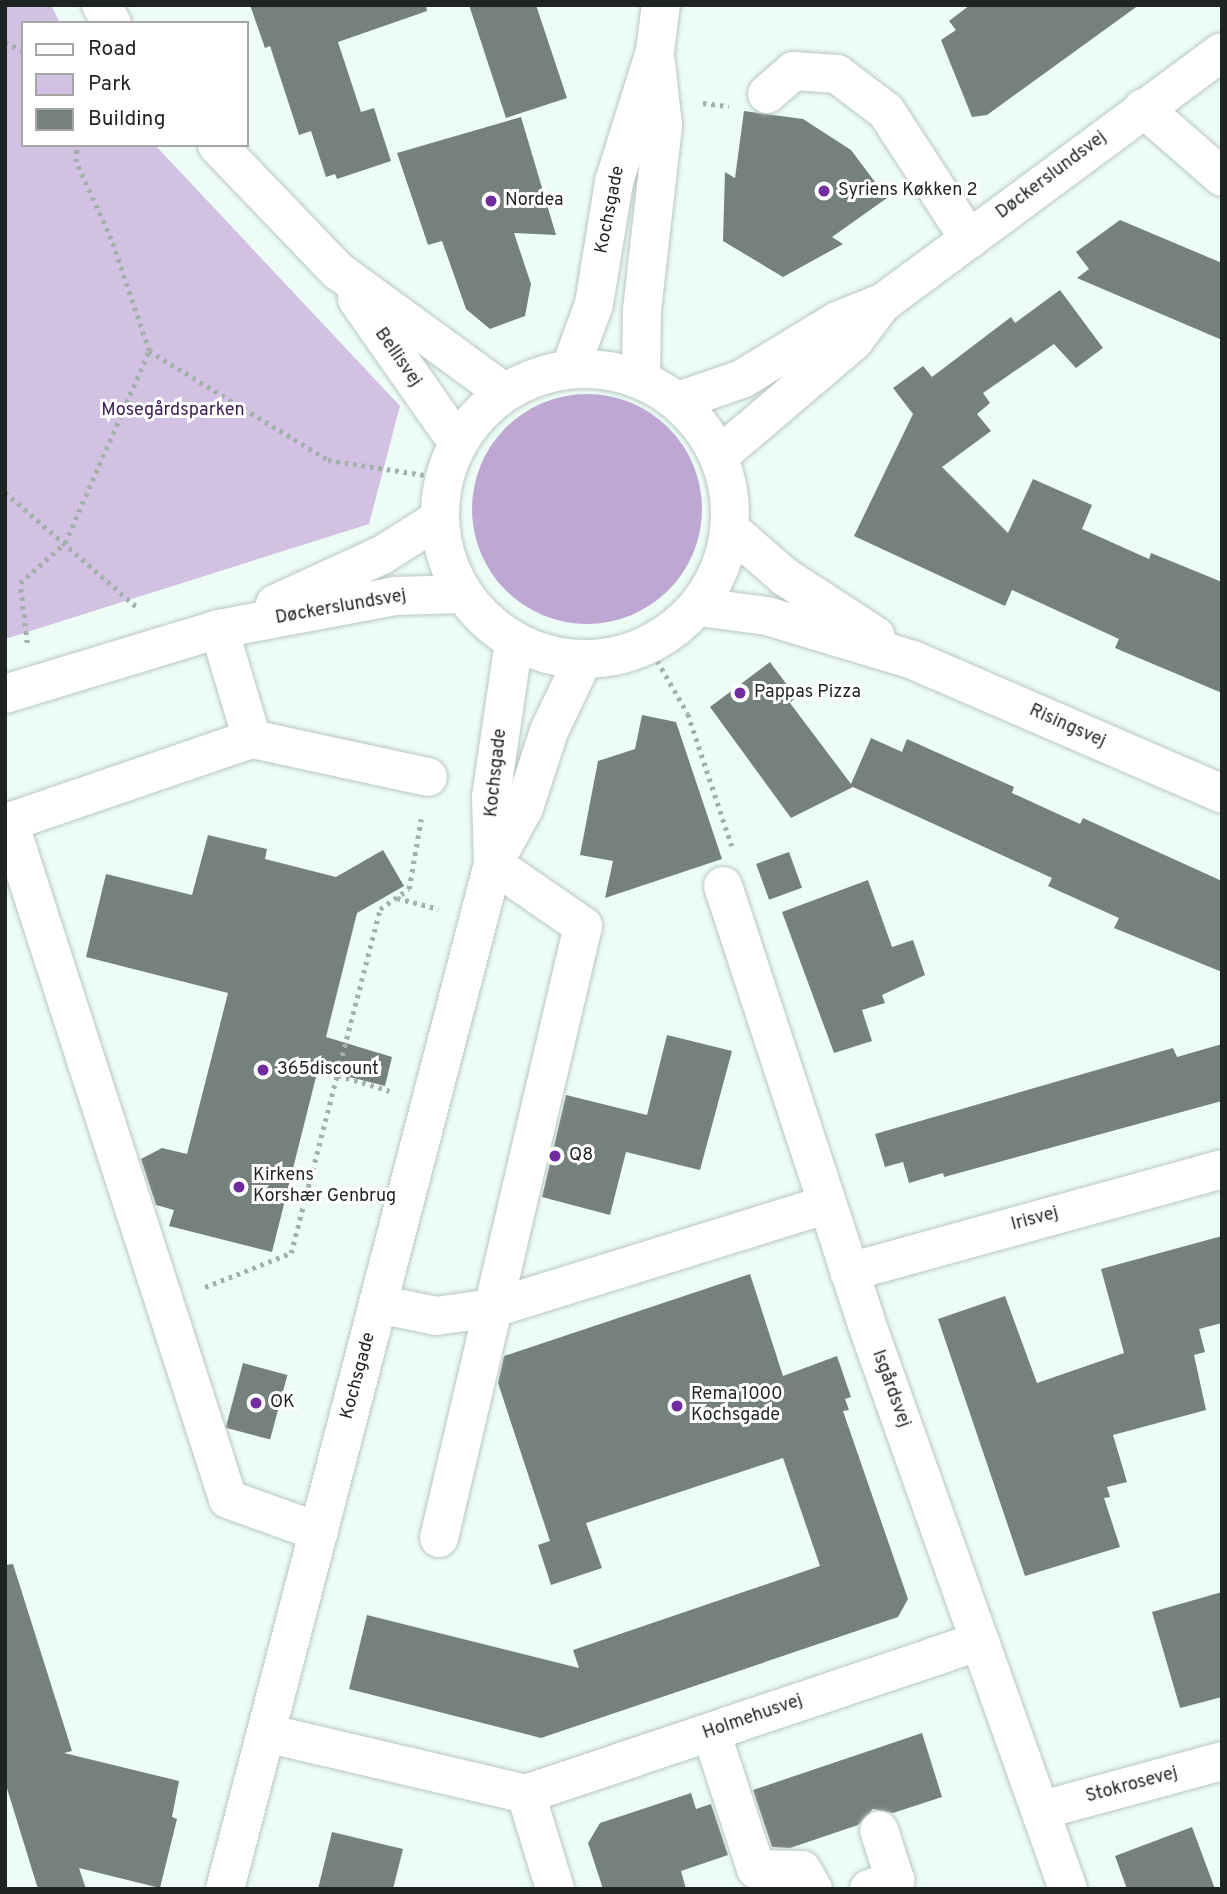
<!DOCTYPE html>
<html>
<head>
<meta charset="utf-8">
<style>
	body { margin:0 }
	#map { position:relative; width:1227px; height:1894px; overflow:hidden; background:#edfdf6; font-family:Overpass,sans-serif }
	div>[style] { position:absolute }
	.green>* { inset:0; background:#d3c1e3 }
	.forest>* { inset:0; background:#bea7d3 }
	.round { border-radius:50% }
	.building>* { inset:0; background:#74827b; transform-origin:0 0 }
	.path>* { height:4.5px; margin-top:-2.25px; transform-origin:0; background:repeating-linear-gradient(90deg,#a3b0aa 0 3.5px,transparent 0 8.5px) }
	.roads { filter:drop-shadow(0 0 2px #b8c7c0) drop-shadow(0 0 2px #b8c7c0) }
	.minor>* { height:38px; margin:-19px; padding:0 19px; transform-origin:19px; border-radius:19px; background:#fff }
	.minor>.ring { margin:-19px; padding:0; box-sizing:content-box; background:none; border:38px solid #fff; border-radius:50% }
	.dots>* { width:19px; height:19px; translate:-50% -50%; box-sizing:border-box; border:4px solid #fff; border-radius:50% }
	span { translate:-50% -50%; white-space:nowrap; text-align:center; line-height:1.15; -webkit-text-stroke:6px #fff; paint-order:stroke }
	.street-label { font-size:18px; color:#1e2421 }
	.poi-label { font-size:18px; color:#1e2421 }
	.left { translate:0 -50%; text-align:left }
	.park-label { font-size:18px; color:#402057 }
	.frame { position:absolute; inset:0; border:7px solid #1e2421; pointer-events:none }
	.legend { position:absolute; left:21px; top:21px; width:228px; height:126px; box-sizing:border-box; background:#fff; border:2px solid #a5a7a6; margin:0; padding:9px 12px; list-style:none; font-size:21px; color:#1e2421 }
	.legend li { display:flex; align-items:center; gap:14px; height:35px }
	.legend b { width:35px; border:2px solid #a5a7a6 }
</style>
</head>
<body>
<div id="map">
	<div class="green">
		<div style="clip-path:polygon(5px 5px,51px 5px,60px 23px,23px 23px,23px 145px,155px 145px,400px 406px,369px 524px,5px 639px)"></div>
	</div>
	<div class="forest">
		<div class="round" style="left:472px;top:394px;width:230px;height:230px"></div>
	</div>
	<div class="building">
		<div style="clip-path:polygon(250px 5px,426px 5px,427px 11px,338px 42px,361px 112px,374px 108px,391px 161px,337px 179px,335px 174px,326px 177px,311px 131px,299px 135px,270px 46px,265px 48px)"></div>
		<div style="clip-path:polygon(469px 5px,536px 5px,567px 98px,506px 118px)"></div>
		<div style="clip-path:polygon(970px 5px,1139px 5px,987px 115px,972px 117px,941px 40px,956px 30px,949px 21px)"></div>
		<div style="clip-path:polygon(744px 111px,803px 119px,851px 150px,887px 198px,832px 237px,843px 244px,783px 277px,723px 241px,725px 172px,735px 178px)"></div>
		<div style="clip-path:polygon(521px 117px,556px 235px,514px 233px,531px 284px,525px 316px,490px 329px,466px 309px,442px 241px,428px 245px,397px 153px)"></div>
		<div style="clip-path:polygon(1120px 220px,1222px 263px,1222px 340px,1077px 278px,1089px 269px,1076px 252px)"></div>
		<div style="clip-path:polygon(1060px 290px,1103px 348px,1076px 368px,1054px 344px,983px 393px,990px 403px,977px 414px,991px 431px,942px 467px,1008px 533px,1033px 479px,1092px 505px,1082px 529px,1149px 559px,1151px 553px,1222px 582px,1222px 693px,1115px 648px,1119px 639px,1012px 590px,1005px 606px,854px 536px,913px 414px,893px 388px,923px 366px,932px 377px,1011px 317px,1015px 323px)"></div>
		<div style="clip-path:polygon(770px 662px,796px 697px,790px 703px,851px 784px,871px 738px,902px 752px,907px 739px,1014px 787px,1012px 793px,1080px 824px,1083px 818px,1222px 881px,1222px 972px,1114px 928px,1119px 918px,1048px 886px,1052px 878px,853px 787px,791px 818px,710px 707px)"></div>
		<div style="clip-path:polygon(642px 715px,676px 722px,722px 859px,605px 898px,613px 861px,580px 855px,598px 761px,635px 749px)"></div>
		<div style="clip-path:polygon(208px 835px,267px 849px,265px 859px,336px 877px,383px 850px,404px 886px,357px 913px,326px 1037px,392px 1057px,385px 1086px,318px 1069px,272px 1252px,169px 1226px,174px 1210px,156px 1205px,141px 1159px,162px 1148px,187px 1154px,228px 993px,86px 957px,106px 874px,192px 895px)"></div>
		<div style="left:789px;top:852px;width:38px;height:35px;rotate:70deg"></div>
		<div style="clip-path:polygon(868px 880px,892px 947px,913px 940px,925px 975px,882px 995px,885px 1003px,862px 1010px,872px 1041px,834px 1053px,782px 912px)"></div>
		<div style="clip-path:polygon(667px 1035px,732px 1051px,700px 1170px,626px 1152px,610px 1215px,542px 1197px,566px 1095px,647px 1115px)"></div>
		<div style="clip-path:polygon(1222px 1044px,1222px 1101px,944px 1177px,943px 1173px,909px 1183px,903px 1162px,885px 1167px,875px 1134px,1173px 1048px,1177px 1057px)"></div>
		<div style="clip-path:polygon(1222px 1236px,1222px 1323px,1199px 1329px,1205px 1352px,1194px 1355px,1206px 1410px,1113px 1435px,1127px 1482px,1107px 1487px,1110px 1497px,1104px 1498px,1120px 1547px,1025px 1576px,938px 1319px,1005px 1296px,1037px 1383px,1124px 1353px,1101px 1269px)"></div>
		<div style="clip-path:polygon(750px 1274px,783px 1376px,837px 1356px,851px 1397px,845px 1399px,849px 1410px,843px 1411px,908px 1599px,898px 1617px,541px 1738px,349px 1689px,367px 1615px,579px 1668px,573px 1650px,820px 1566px,783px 1458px,586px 1523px,602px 1568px,551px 1585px,538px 1545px,550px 1541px,498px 1383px,504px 1356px)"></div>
		<div style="left:243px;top:1363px;width:46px;height:67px;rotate:15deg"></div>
		<div style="clip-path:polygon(13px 1564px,72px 1751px,64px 1753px,179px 1781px,172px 1817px,177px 1819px,160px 1888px,79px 1868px,86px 1889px,38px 1889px,5px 1782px,5px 1565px)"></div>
		<div style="clip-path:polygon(1222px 1592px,1222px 1697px,1180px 1708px,1152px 1612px)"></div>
		<div style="clip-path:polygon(922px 1733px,942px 1797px,893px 1813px,873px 1809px,858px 1825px,790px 1848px,772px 1847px,753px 1790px)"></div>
		<div style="clip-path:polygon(691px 1793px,696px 1809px,711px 1804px,728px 1855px,681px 1871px,686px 1889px,603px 1889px,588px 1843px,600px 1823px)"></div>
		<div style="clip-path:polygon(1192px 1827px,1215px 1889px,1127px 1889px,1115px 1856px)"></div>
		<div style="clip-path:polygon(332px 1832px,403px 1849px,393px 1889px,318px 1889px)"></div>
	</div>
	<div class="path">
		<div style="left:5px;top:42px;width:20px;rotate:27deg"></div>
		<div style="left:703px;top:103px;width:26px;rotate:7deg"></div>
		<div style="left:149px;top:351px;width:210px;rotate:31.3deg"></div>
		<div style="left:328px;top:460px;width:104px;rotate:8.8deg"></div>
		<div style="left:5px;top:492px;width:178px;rotate:41.1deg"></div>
		<div style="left:27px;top:643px;width:60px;rotate:-96.7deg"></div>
		<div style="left:20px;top:583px;width:60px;rotate:-41.6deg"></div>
		<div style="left:65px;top:543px;width:210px;rotate:-66.4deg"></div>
		<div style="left:149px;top:351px;width:118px;rotate:-108.7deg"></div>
		<div style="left:111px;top:239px;width:85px;rotate:-114.4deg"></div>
		<div style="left:76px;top:162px;width:17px;rotate:-87deg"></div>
		<div style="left:649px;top:646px;width:78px;rotate:60.2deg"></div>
		<div style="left:688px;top:714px;width:139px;rotate:71.6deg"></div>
		<div style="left:397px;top:898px;width:43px;rotate:14.7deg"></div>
		<div style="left:338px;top:1075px;width:54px;rotate:17.1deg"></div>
		<div style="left:205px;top:1287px;width:92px;rotate:-21.6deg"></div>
		<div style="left:291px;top:1253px;width:355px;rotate:-75.5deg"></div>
		<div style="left:380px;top:909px;width:35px;rotate:-35deg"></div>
		<div style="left:409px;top:889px;width:71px;rotate:-80.3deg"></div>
	</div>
	<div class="roads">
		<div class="minor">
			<div style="left:101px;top:5px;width:21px;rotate:59deg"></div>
			<div style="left:767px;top:94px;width:35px;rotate:-41deg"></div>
			<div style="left:793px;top:71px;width:44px;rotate:3.9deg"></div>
			<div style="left:837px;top:74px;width:61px;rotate:37.1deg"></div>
			<div style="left:886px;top:111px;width:153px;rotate:57deg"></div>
			<div style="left:1143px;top:108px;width:105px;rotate:41.1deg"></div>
			<div style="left:217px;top:145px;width:175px;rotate:46.2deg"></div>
			<div style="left:338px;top:271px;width:205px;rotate:36.1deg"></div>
			<div style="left:357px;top:299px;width:176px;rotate:55deg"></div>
			<div class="ring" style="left:440px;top:369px;width:252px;height:252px"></div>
			<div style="left:570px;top:369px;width:69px;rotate:-69.7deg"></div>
			<div style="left:594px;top:304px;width:124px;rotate:-80.7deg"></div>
			<div style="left:614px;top:182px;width:137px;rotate:-72.6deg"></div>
			<div style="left:655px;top:51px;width:46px;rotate:-82.6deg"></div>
			<div style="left:641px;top:379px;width:69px;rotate:-89.2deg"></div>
			<div style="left:642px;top:310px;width:186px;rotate:-83.5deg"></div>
			<div style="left:663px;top:125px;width:62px;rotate:-96.4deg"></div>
			<div style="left:678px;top:401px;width:68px;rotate:-19deg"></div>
			<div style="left:742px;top:379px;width:111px;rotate:-31.4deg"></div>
			<div style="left:837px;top:321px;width:51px;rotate:-22deg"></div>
			<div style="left:884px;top:302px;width:420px;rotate:-36.5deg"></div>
			<div style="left:720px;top:455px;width:176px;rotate:-40.4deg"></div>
			<div style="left:854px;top:341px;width:44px;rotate:-53.4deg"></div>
			<div style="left:731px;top:530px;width:72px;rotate:41deg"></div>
			<div style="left:785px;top:577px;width:108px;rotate:33deg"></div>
			<div style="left:275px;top:604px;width:118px;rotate:-24.6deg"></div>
			<div style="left:382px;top:555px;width:67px;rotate:-32.3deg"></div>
			<div style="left:699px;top:607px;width:69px;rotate:7.5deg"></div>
			<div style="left:767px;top:616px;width:152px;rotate:16.8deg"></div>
			<div style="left:913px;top:660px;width:337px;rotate:23.4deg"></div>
			<div style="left:219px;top:629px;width:115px;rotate:73.3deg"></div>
			<div style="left:5px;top:694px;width:224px;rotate:-16.9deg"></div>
			<div style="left:219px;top:629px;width:179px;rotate:-10.6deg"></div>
			<div style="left:395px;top:596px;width:68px;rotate:-1.7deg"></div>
			<div style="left:493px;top:864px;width:67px;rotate:-91.7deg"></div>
			<div style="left:491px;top:797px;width:158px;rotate:-81.6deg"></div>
			<div style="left:723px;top:886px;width:456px;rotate:71.8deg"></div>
			<div style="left:865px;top:1319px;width:605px;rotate:70.4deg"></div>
			<div style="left:849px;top:1272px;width:387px;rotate:-15.4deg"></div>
			<div style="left:378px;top:1304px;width:59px;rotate:11.7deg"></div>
			<div style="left:436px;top:1316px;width:59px;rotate:-7.9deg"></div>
			<div style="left:494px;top:1308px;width:349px;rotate:-17.3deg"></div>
			<div style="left:319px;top:1532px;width:97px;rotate:-160.1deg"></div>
			<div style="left:228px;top:1499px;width:712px;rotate:-107.93deg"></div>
			<div style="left:9px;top:822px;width:257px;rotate:-18.9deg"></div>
			<div style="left:252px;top:739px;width:180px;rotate:12.2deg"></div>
			<div style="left:439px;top:1538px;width:629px;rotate:-76.76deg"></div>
			<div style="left:583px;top:926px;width:109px;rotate:-145.4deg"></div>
			<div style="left:711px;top:1732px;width:144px;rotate:71.8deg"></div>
			<div style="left:756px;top:1869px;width:46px;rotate:1.2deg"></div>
			<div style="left:802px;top:1870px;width:22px;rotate:60deg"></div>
			<div style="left:266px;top:1733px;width:267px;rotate:13.2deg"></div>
			<div style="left:526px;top:1794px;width:479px;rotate:-18.6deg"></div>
			<div style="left:526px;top:1794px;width:99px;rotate:73deg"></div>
			<div style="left:1042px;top:1810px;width:187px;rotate:-15.2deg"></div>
			<div style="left:225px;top:1889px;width:1059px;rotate:-75.35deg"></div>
			<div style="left:493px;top:864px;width:64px;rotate:-61deg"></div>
			<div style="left:524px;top:808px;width:81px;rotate:-72deg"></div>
			<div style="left:549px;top:731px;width:79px;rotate:-64.4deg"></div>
			<div style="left:869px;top:1889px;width:28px;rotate:-19deg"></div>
			<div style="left:895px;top:1880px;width:52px;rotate:-107.7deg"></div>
		</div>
	</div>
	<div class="dots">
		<div style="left:824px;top:191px;background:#722c9f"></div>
		<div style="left:491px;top:201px;background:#722c9f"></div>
		<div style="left:740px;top:693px;background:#722c9f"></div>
		<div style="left:263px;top:1070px;background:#722c9f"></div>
		<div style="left:555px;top:1156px;background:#722c9f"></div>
		<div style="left:239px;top:1187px;background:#722c9f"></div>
		<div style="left:256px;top:1403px;background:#722c9f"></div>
		<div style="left:677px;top:1406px;background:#722c9f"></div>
	</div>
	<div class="street-label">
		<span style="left:1052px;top:176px;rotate:-37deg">Døckerslundsvej</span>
		<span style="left:611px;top:210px;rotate:-79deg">Kochsgade</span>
		<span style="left:397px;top:358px;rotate:55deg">Bellisvej</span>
		<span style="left:341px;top:608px;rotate:-10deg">Døckerslundsvej</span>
		<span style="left:1067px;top:727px;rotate:24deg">Risingsvej</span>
		<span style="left:497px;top:773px;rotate:-84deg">Kochsgade</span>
		<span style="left:1035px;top:1220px;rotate:-15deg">Irisvej</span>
		<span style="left:359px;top:1376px;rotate:-75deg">Kochsgade</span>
		<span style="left:890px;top:1389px;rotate:70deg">Isgårdsvej</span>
		<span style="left:753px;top:1718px;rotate:-19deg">Holmehusvej</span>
		<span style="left:1132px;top:1786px;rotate:-15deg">Stokrosevej</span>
	</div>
	<div class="poi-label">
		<span class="left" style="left:838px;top:191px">Syriens Køkken 2</span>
		<span class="left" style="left:505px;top:201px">Nordea</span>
		<span class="left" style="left:754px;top:693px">Pappas Pizza</span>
		<span class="left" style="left:277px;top:1070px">365discount</span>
		<span class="left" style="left:569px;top:1156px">Q8</span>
		<span class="left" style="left:253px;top:1187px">Kirkens<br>Korshær Genbrug</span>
		<span class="left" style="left:691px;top:1406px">Rema 1000<br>Kochsgade</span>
		<span class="left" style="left:270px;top:1403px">OK</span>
	</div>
	<div class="park-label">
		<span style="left:173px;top:411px">Mosegårdsparken</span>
	</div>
	<div class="frame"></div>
	<ul class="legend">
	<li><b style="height:9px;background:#fff"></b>Road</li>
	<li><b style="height:19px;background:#d3c1e3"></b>Park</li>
	<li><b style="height:19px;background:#74827b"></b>Building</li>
	</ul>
</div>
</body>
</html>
